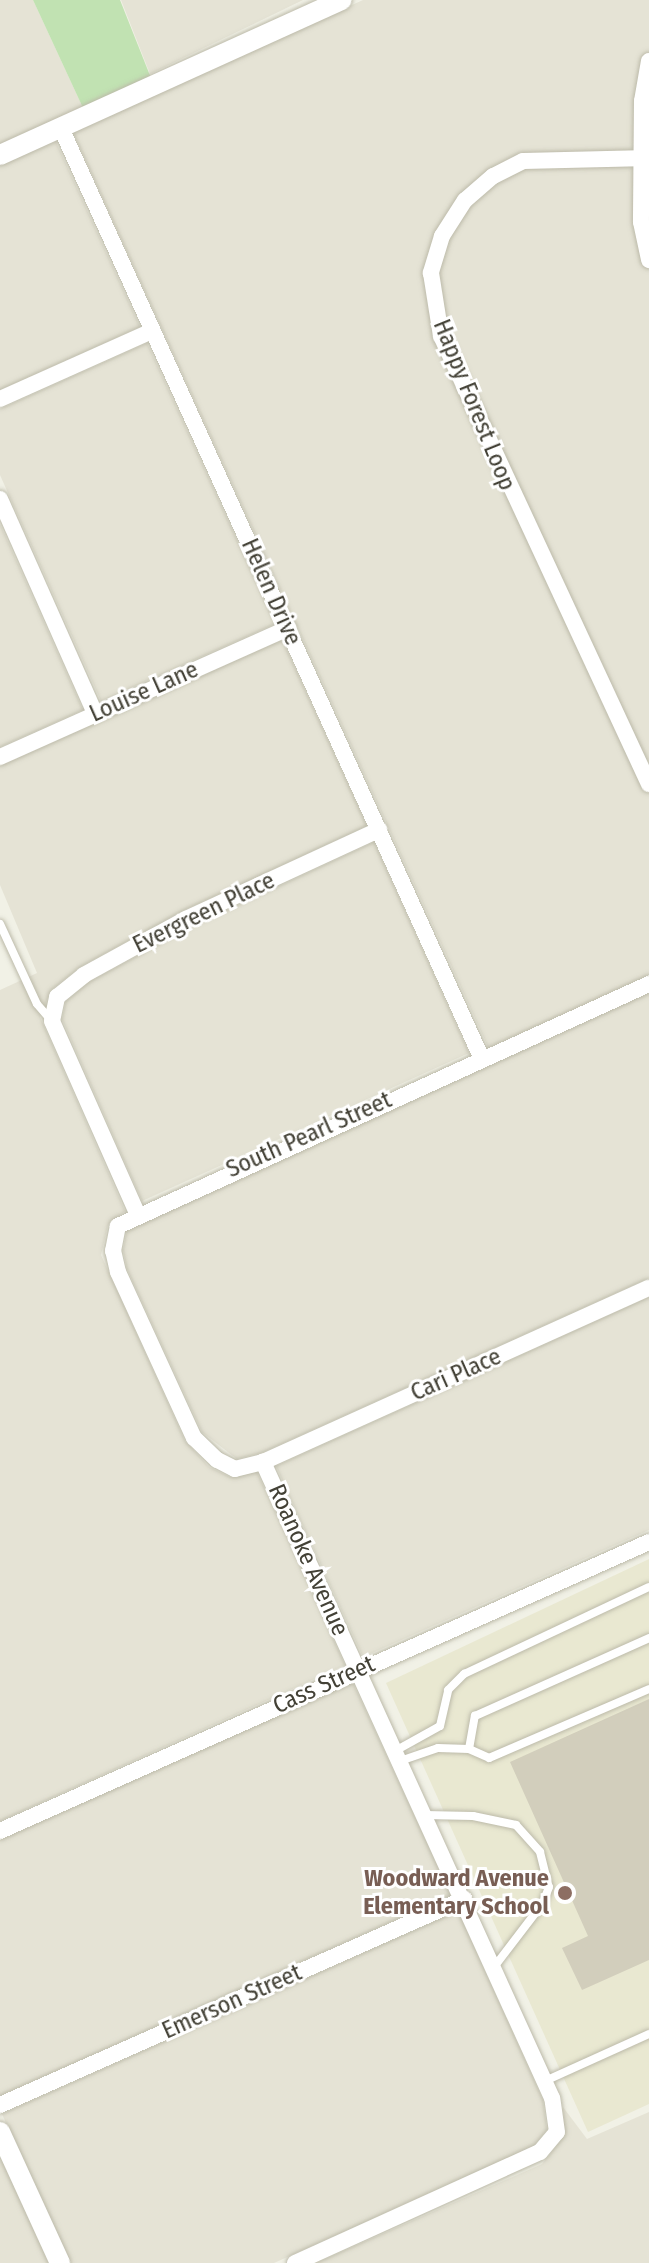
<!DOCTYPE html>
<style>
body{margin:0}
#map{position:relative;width:649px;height:2263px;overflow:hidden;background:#f1f1e6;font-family:"Fira Sans Condensed",sans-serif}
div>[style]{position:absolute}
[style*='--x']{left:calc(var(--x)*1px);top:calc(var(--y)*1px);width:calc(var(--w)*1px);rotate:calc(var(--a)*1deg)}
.residential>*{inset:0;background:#e5e3d5}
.education>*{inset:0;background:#e9e8d1}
.green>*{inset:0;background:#c1e2b2}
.building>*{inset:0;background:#d2cebc}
.roads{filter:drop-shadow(0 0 2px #bcbaa9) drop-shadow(0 0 2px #bcbaa9)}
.service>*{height:8px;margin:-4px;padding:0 4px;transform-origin:4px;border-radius:4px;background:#fff}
.minor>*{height:16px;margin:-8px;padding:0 8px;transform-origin:8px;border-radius:8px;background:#fff}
.tertiary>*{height:20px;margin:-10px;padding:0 10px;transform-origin:10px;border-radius:10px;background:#fff}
.dots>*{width:22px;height:22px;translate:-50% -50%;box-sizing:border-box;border:4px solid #fff;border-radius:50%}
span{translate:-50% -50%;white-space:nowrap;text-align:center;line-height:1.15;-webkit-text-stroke:6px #fff;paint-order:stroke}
.street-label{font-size:24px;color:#434136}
.education-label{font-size:24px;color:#785e54;font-weight:700}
.right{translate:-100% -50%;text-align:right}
</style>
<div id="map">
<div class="residential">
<i style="clip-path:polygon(0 0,33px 0,83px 108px,0 146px)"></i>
<i style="clip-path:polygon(121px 0,303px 0,150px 74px)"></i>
<i style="clip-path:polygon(363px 0,649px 0,649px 1278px,261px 1453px,237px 1459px,202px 1432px,127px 1269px,123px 1250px,127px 1230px,494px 1060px,73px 132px)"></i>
<i style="clip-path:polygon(55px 140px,140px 327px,0 390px,0 165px)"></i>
<i style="clip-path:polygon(147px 343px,275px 624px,101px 701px,0 475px,0 409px)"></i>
<i style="clip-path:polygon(0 524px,83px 710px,0 747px)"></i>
<i style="clip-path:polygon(282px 640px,367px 826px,182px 911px,80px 967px,51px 990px,40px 1017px,125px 1211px,108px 1225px,101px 1255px,185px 1441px,209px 1467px,230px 1477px,257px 1472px,345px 1665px,0 1821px,0 990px,37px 973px,0 885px,0 766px)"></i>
<i style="clip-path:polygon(374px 842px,469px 1053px,142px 1201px,62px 1019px,66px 1001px,89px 982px,191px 927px)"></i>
<i style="clip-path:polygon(649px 1297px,649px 1530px,363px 1657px,276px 1466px)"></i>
<i style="clip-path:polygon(352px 1681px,451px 1895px,0 2096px,0 1840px)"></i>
<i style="clip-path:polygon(458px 1911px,543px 2100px,547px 2130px,534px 2146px,274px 2263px,71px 2263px,2px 2114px)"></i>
<i style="clip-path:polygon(563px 2107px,587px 2139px,649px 2112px,649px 2263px,316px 2263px,542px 2164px,564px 2136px)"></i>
<i style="clip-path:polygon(0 2156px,49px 2263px,0 2263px)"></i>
</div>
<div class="education">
<i style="clip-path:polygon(649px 1559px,649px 2104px,588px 2132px,386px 1683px)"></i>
</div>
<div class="green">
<i style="clip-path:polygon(33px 0,120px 0,151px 78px,83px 108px)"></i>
</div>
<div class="building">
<i style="clip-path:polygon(649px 1699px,649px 1960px,582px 1990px,562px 1948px,588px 1936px,510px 1762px)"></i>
</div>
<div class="roads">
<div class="service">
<i style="--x:0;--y:924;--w:88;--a:65.2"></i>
<i style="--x:37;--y:1004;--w:21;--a:49"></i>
<i style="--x:469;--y:1749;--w:34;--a:-80"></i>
<i style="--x:475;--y:1716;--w:191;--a:-24.1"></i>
<i style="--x:395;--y:1751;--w:51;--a:-29.1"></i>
<i style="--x:440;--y:1726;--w:37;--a:-77"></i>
<i style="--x:448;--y:1690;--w:23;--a:-45"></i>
<i style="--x:464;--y:1674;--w:204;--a:-25.2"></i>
<i style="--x:400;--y:1761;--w:40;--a:-18.9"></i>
<i style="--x:438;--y:1748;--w:31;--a:2"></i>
<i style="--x:469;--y:1749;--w:22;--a:24"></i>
<i style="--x:489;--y:1758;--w:174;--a:-23.3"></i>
<i style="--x:425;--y:1815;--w:48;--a:1.2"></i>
<i style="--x:473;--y:1816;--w:44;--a:11.8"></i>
<i style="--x:516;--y:1825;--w:36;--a:48"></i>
<i style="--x:540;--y:1852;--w:36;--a:76"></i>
<i style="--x:549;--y:1887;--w:17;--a:111"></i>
<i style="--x:543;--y:1903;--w:81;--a:127.4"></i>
<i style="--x:545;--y:2081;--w:114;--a:-24.3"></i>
</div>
<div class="minor">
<i style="--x:649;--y:61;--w:41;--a:99.9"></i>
<i style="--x:642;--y:101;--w:121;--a:90.5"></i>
<i style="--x:641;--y:222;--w:39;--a:78"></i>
<i style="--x:61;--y:128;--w:1020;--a:65.67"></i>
<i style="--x:649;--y:158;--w:126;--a:178.6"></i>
<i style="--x:523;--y:161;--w:34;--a:153"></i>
<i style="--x:493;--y:176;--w:37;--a:139"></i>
<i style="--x:465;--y:200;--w:43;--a:122.6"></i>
<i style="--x:442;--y:236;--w:39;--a:107"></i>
<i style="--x:431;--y:273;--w:64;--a:81"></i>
<i style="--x:441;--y:336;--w:494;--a:65.1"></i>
<i style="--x:0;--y:399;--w:167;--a:-24.1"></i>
<i style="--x:0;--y:499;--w:234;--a:66.1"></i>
<i style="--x:0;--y:757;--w:316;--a:-24.1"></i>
<i style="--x:137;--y:1213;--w:210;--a:-113.9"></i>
<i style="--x:52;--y:1021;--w:25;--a:-78"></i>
<i style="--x:57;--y:997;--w:35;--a:-39"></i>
<i style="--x:84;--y:975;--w:116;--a:-28.8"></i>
<i style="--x:186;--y:919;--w:213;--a:-24.8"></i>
<i style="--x:263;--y:1462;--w:423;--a:-24.3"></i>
<i style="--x:0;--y:1831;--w:710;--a:-24"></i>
<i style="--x:0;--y:2105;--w:508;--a:-23.94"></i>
<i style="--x:295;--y:2263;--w:269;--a:-24.4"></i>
<i style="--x:540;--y:2152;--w:26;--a:-50"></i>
<i style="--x:557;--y:2132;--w:34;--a:-98"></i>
<i style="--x:552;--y:2098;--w:699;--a:-114.44"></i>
<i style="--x:263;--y:1462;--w:29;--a:166"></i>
<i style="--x:235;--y:1469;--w:20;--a:-153"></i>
<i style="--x:217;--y:1460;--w:32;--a:-136"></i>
<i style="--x:194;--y:1438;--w:183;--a:-114.6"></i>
<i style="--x:118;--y:1272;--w:22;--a:-103"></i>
<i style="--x:113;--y:1251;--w:25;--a:-79"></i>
<i style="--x:118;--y:1226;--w:584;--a:-24.5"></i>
</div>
<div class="tertiary">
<i style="--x:0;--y:155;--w:375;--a:-24.4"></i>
<i style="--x:0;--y:2132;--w:144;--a:65.4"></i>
</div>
</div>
<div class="dots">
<i style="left:565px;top:1893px;background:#8d6e63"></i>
</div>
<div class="street-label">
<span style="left:474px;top:405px;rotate:68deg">Happy Forest Loop</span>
<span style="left:271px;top:592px;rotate:66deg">Helen Drive</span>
<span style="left:144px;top:692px;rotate:-24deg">Louise Lane</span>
<span style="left:204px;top:913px;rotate:-26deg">Evergreen Place</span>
<span style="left:309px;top:1135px;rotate:-24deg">South Pearl Street</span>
<span style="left:456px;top:1375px;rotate:-24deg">Cari Place</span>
<span style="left:308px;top:1560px;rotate:66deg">Roanoke Avenue</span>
<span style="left:324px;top:1685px;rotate:-24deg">Cass Street</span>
<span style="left:232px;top:2002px;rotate:-24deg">Emerson Street</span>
</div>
<div class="education-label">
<span class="right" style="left:549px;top:1893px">Woodward Avenue<br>Elementary School</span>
</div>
</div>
